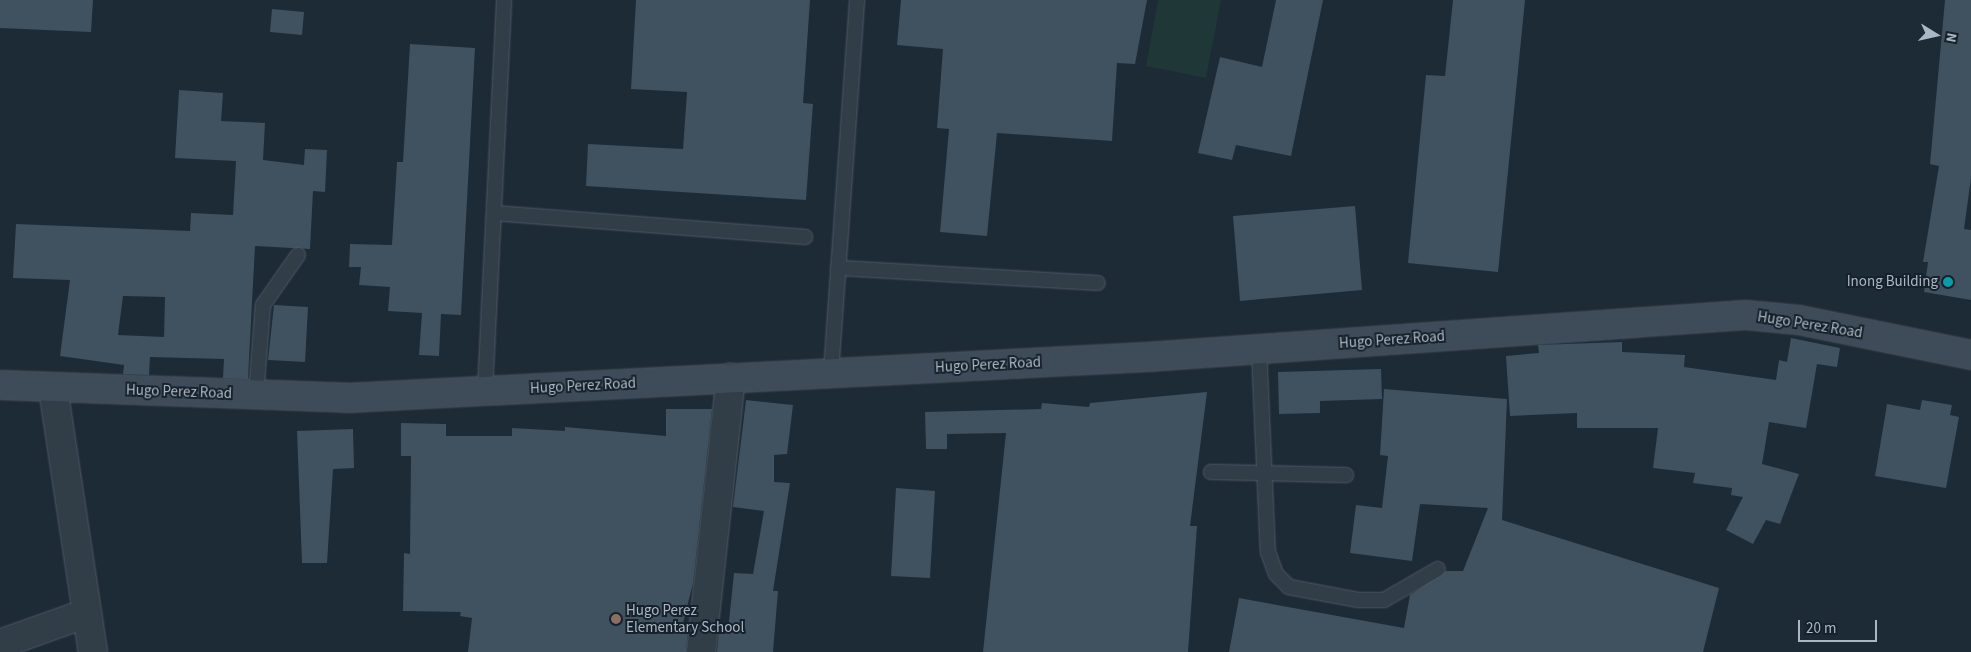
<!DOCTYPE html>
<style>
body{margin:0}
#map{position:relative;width:1971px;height:652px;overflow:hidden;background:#1d2b36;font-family:"Source Sans 3",sans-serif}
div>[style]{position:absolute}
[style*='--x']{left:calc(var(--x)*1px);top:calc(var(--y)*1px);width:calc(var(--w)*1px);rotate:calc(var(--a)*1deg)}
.green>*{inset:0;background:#1f3737}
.building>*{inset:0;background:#40515f}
.roads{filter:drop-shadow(0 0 1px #4e5a65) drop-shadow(0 0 1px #4e5a65)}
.lane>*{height:14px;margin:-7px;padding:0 7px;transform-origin:7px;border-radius:7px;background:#313d47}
.street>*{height:28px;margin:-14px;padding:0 14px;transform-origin:14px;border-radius:14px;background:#313d47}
.secondary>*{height:28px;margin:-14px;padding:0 14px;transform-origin:14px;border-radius:14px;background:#3e4c5a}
.dots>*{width:14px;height:14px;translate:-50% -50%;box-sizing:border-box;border:2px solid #17212b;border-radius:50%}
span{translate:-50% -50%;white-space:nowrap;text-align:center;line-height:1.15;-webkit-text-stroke:4px #17212b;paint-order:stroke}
.poi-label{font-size:15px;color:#aab7c5}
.right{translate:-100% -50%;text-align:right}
.left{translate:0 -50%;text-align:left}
.street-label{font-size:15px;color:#aab7c5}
.north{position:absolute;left:1911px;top:10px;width:50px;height:50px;-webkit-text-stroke:4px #17212b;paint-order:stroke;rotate:100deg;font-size:14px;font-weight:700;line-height:20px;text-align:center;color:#aab7c5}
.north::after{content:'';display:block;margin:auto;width:18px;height:22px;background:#aab7c5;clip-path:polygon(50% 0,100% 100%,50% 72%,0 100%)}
.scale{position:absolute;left:1798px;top:620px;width:79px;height:22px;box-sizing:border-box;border:2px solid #aab7c5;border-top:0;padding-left:6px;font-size:15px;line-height:18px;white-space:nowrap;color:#aab7c5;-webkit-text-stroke:4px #17212b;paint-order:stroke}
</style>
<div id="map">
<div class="green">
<i style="clip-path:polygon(1158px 0,1221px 0,1206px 78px,1146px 66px)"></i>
</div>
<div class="building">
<i style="clip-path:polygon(0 0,93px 0,91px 32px,0 28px)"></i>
<i style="clip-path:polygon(636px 0,810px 0,803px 103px,813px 104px,806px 200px,586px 186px,588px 144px,683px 149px,687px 92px,631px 89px)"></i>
<i style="clip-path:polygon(901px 0,1147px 0,1135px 64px,1117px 63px,1112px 141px,997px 133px,987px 236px,940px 232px,949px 129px,937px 128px,943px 49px,897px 45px)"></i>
<i style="clip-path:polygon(1276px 0,1323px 0,1291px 156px,1236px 145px,1232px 160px,1198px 153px,1220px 57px,1262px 67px)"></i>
<i style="clip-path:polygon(1453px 0,1525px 0,1498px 272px,1408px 263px,1426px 75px,1445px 76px)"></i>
<i style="clip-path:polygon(1945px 0,1971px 0,1971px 178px,1964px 229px,1971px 230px,1971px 300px,1924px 292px,1928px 262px,1923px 262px,1939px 166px,1930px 164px)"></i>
<i style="clip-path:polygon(272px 9px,304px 12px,302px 35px,270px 32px)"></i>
<i style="clip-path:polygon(410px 44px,475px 48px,461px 315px,441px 314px,439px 356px,419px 355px,422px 313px,388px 311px,390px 287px,359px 285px,361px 267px,349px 267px,350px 244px,392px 245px,397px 162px,403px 162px)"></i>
<i style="clip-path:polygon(evenodd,179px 90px,223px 93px,221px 121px,265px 123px,263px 160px,304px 165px,305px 149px,327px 150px,325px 192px,313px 191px,310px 249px,255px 246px,248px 379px,223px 378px,224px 359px,150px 357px,149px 375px,123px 374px,124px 365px,60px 356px,70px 280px,13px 278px,16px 224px,190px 231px,191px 213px,233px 215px,236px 161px,175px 158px,179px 90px,123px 296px,165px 297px,164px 337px,118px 335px,123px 296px)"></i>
<i style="clip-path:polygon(1355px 206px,1362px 290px,1240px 301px,1233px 216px)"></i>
<i style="clip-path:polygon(274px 305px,308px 307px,305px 362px,268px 360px)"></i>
<i style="clip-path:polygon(1791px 338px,1840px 348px,1837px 367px,1817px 364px,1806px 428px,1769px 422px,1762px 464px,1799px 474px,1780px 524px,1766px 520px,1753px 544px,1726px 530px,1743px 497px,1731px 495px,1732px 488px,1693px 483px,1695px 473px,1653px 468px,1658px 428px,1577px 428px,1577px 413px,1510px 416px,1506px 356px,1539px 353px,1538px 345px,1622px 342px,1622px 352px,1685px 355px,1684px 367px,1776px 380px,1779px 360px,1787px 362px)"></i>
<i style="clip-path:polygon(1381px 369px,1382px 399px,1320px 401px,1320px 413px,1279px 414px,1278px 372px)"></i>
<i style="clip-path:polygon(1384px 389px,1507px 399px,1502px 520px,1719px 588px,1703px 652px,1229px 652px,1239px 598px,1404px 628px,1410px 595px,1446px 571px,1463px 571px,1488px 508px,1420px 504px,1412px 561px,1350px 553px,1356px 505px,1382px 508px,1388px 456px,1380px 455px)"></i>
<i style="clip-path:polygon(1207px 392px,1190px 526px,1197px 526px,1188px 652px,983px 652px,1006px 433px,947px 434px,947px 449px,926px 449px,925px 412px,1041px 409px,1042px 403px,1089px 407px,1090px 403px)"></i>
<i style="clip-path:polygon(746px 400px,793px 405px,787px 454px,774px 455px,774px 482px,790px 483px,773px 591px,778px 591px,773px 652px,717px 652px,719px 630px,728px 631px,734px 573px,753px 574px,764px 511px,733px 507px)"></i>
<i style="clip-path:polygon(1922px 400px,1952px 405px,1950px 415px,1959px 417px,1946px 488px,1875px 476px,1887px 404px,1920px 410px)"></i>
<i style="clip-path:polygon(666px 409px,712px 409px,693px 583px,682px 627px,688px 627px,686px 652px,468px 652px,472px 618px,460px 616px,461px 612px,403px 611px,404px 553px,410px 554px,411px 456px,401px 456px,401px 423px,446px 424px,446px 436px,512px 436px,512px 428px,565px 431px,565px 427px,666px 436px)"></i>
<i style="clip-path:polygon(353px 429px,354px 468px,333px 469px,327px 563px,302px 563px,297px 431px)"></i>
<i style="clip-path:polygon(896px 488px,935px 491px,930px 578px,891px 576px)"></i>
</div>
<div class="roads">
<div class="lane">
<i style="--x:494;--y:213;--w:312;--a:4.4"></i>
<i style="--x:838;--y:268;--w:260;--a:3.3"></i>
<i style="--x:1259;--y:349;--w:203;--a:87.5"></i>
<i style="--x:1268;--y:552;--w:23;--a:70"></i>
<i style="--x:1276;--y:574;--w:18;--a:45"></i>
<i style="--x:1289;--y:587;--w:70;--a:10.7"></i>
<i style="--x:1358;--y:600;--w:26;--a:0"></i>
<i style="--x:1384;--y:600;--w:62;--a:-29.9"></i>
<i style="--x:831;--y:373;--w:374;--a:-86"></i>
<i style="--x:485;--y:391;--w:391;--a:-87.2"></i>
<i style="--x:256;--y:395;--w:90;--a:-85.6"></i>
<i style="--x:263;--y:305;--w:61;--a:-55"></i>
<i style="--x:1211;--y:472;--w:135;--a:1.3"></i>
</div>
<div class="street">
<i style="--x:53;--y:388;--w:267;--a:81.4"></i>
<i style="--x:0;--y:644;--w:92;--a:-19.6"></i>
<i style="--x:701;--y:652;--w:276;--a:-83.8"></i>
</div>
<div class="secondary">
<i style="--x:0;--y:385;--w:348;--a:2.1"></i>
<i style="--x:348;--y:398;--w:800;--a:-2.94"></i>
<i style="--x:1147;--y:357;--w:600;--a:-4.01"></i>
<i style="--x:1746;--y:315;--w:53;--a:5.4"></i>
<i style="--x:1799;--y:320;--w:176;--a:11.5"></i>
</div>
</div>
<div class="dots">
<i style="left:1948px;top:282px;background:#0f9aa8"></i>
<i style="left:616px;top:619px;background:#8d6e63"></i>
</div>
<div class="poi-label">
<span class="right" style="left:1938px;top:282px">Inong Building</span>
<span class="left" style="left:626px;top:619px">Hugo Perez<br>Elementary School</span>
</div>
<div class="street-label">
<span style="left:1810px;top:325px;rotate:9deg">Hugo Perez Road</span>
<span style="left:1392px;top:340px;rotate:-4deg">Hugo Perez Road</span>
<span style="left:988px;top:365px;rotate:-3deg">Hugo Perez Road</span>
<span style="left:583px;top:386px;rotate:-3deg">Hugo Perez Road</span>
<span style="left:179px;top:392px;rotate:2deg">Hugo Perez Road</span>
</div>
<div class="north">N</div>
<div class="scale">20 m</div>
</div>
